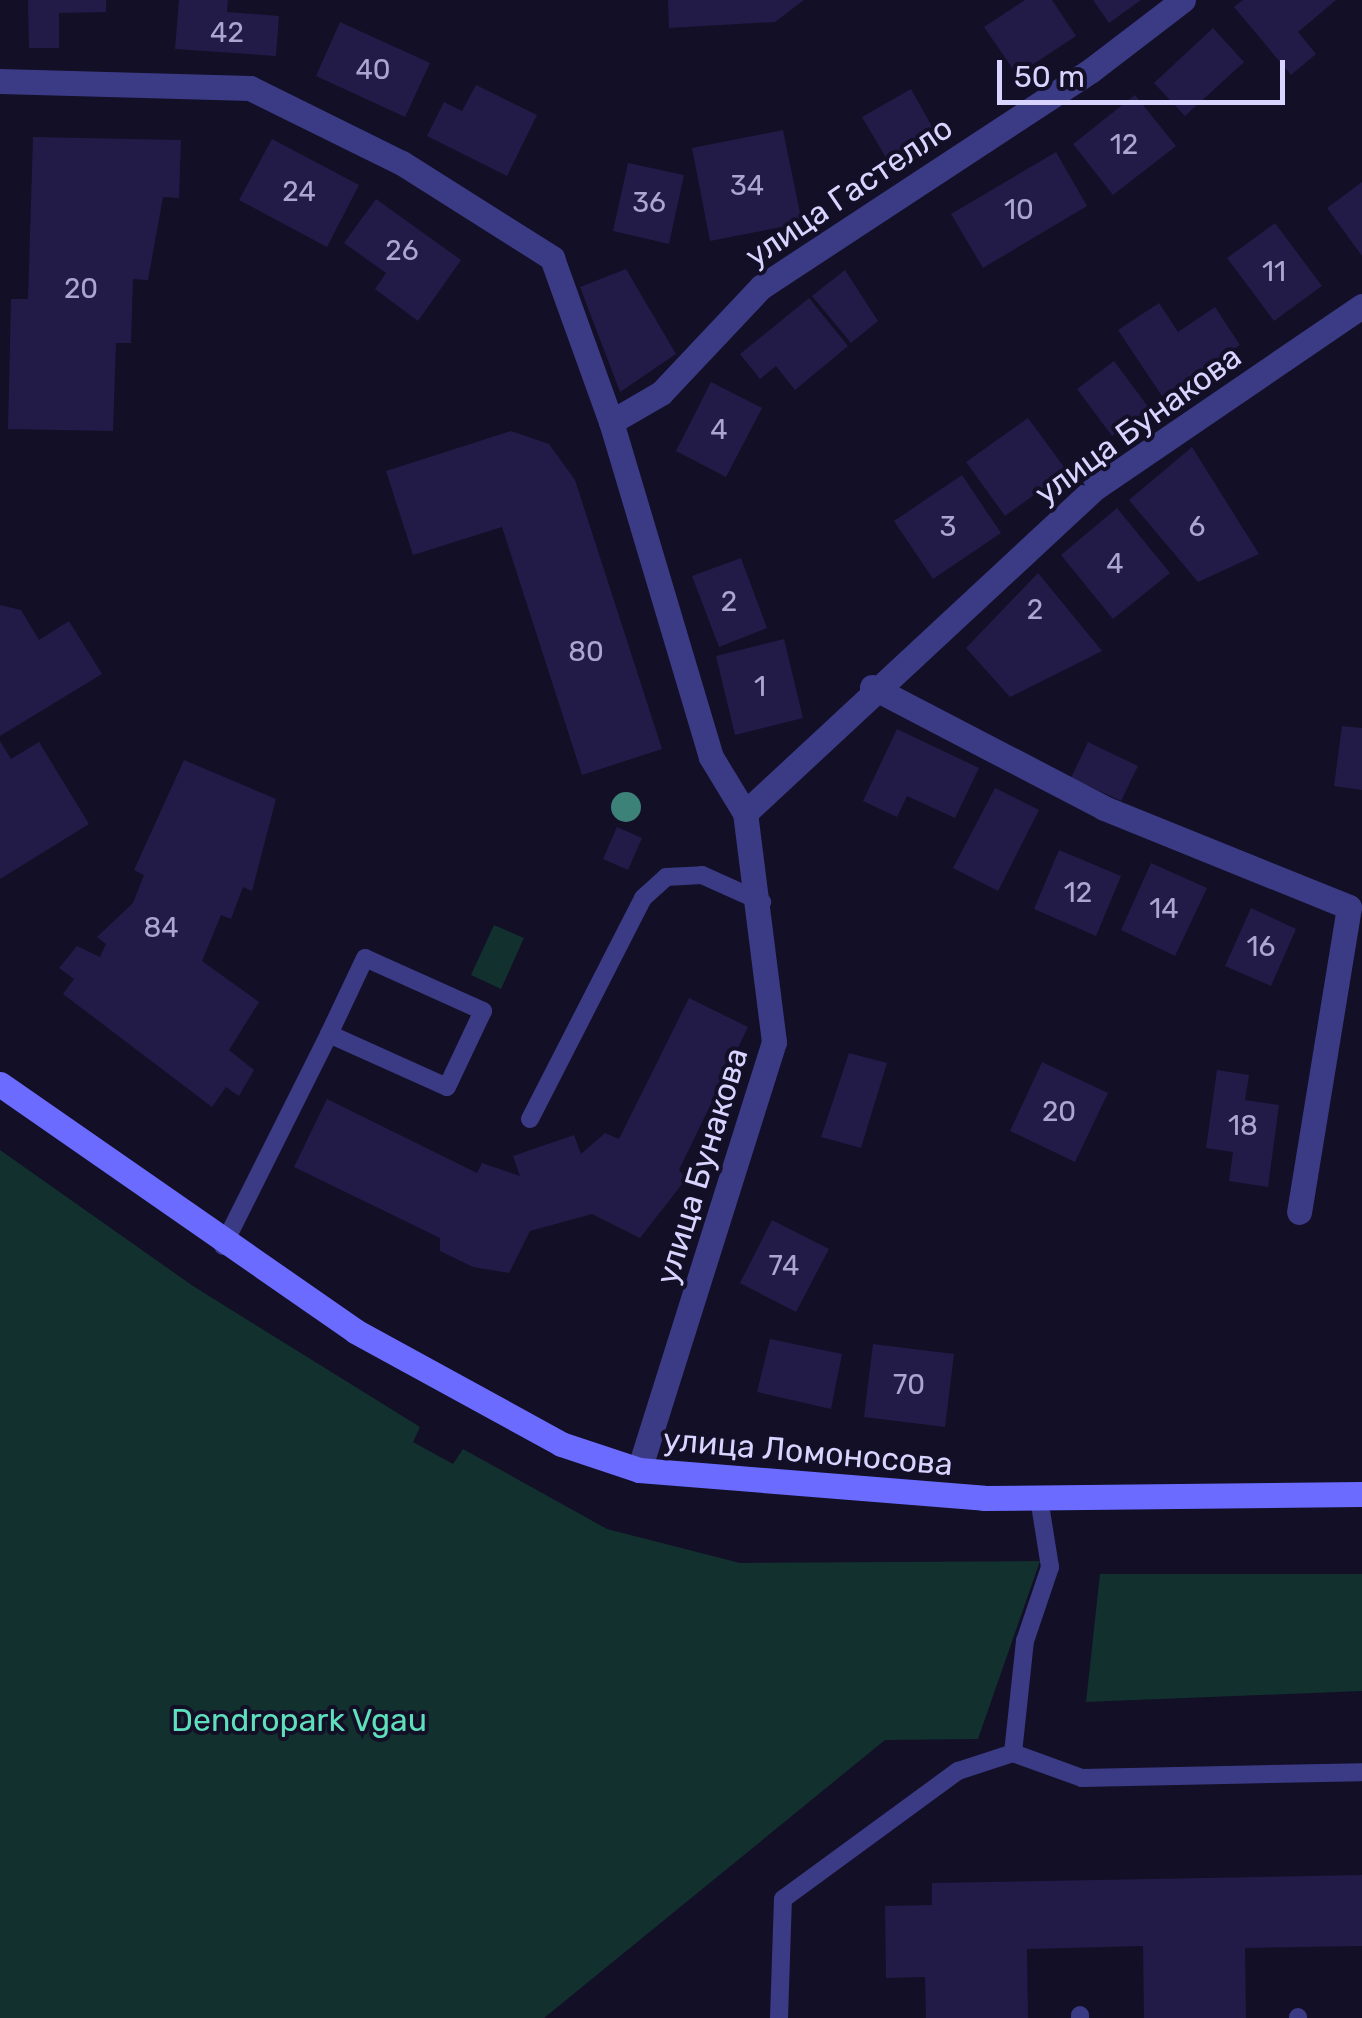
<!DOCTYPE html>
<meta charset="utf-8">
<style>
body{margin:0}
#map{position:relative;width:1362px;height:2018px;overflow:hidden;background:#120f26;font-family:Rubik,sans-serif}
div>[style]{position:absolute}
[style*='--x']{left:calc(var(--x)*1px);top:calc(var(--y)*1px);width:calc(var(--w)*1px);rotate:calc(var(--a)*1deg)}
.green>*{inset:0;background:#12302e}
.building>*{inset:0;background:#231b47}
.service>*{height:18px;margin:-9px;padding:0 9px;transform-origin:9px;border-radius:9px;background:#3b3a85}
.minor>*{height:25px;margin:-12.5px;padding:0 12.5px;transform-origin:12.5px;border-radius:12.5px;background:#3b3a85}
.secondary>*{height:25px;margin:-12.5px;padding:0 12.5px;transform-origin:12.5px;border-radius:12.5px;background:#6b6cff}
.trees>*{width:30px;height:30px;margin:-15px;border-radius:50%;background:#3c8278}
span{translate:-50% -50%;white-space:nowrap;text-align:center;line-height:1.15;-webkit-text-stroke:8px #120f26;paint-order:stroke}
.number-label{font-size:28px;color:#aba6d1}
.number-label span{-webkit-text-stroke-width:0}
.street-label{font-size:32px;color:#d8d4ff}
.park-label{font-size:32px;color:#5fe0bc}
.scale{position:absolute;left:997px;top:60px;width:288px;height:45px;box-sizing:border-box;border:5px solid #d8d4ff;border-top:0;padding-left:12px;font-size:30px;line-height:35px;white-space:nowrap;color:#d8d4ff;-webkit-text-stroke:8px #120f26;paint-order:stroke}
</style>
<div id="map">
<div class="green">
<i style="clip-path:polygon(494px 925px,524px 938px,501px 989px,471px 975px)"></i>
<i style="clip-path:polygon(0 1150px,193px 1286px,420px 1427px,413px 1442px,453px 1464px,463px 1449px,607px 1529px,740px 1563px,1040px 1561px,978px 1739px,885px 1740px,544px 2018px,0 2018px)"></i>
<i style="clip-path:polygon(1100px 1574px,1362px 1574px,1362px 1691px,1086px 1702px)"></i>
</div>
<div class="building">
<i style="clip-path:polygon(28px 0,106px 0,106px 12px,59px 13px,59px 48px,29px 48px)"></i>
<i style="clip-path:polygon(179px 0,228px 0,227px 12px,279px 16px,276px 56px,175px 49px)"></i>
<i style="clip-path:polygon(668px 0,804px 0,775px 22px,669px 28px)"></i>
<i style="clip-path:polygon(1025px 0,1052px 0,1076px 36px,1017px 75px,984px 27px)"></i>
<i style="clip-path:polygon(1093px 0,1141px 0,1109px 23px)"></i>
<i style="clip-path:polygon(1243px 0,1336px 0,1298px 32px,1316px 54px,1291px 75px,1234px 7px)"></i>
<i style="clip-path:polygon(340px 22px,430px 63px,405px 117px,316px 76px)"></i>
<i style="clip-path:polygon(1213px 28px,1244px 62px,1185px 116px,1154px 83px)"></i>
<i style="clip-path:polygon(476px 85px,537px 115px,507px 176px,427px 136px,444px 102px,462px 111px)"></i>
<i style="clip-path:polygon(911px 89px,935px 132px,888px 161px,862px 117px)"></i>
<i style="clip-path:polygon(1135px 95px,1176px 146px,1113px 195px,1073px 144px)"></i>
<i style="clip-path:polygon(783px 130px,802px 223px,710px 241px,692px 148px)"></i>
<i style="clip-path:polygon(33px 137px,181px 140px,179px 198px,163px 197px,148px 280px,133px 279px,131px 343px,116px 343px,113px 431px,8px 429px,11px 299px,28px 299px)"></i>
<i style="clip-path:polygon(272px 139px,359px 185px,327px 247px,239px 200px)"></i>
<i style="clip-path:polygon(1056px 152px,1087px 206px,983px 268px,951px 214px)"></i>
<i style="clip-path:polygon(628px 163px,684px 175px,669px 244px,613px 231px)"></i>
<i style="clip-path:polygon(1362px 182px,1362px 256px,1327px 208px)"></i>
<i style="clip-path:polygon(376px 199px,461px 260px,418px 321px,375px 289px,386px 273px,344px 243px)"></i>
<i style="clip-path:polygon(1275px 223px,1322px 286px,1274px 321px,1227px 258px)"></i>
<i style="clip-path:polygon(626px 269px,676px 354px,620px 392px,580px 287px)"></i>
<i style="clip-path:polygon(845px 270px,878px 321px,851px 343px,812px 296px)"></i>
<i style="clip-path:polygon(809px 298px,848px 346px,795px 390px,776px 366px,760px 379px,740px 354px)"></i>
<i style="clip-path:polygon(1159px 303px,1178px 332px,1215px 307px,1240px 345px,1162px 396px,1118px 330px)"></i>
<i style="clip-path:polygon(1114px 361px,1149px 408px,1112px 436px,1077px 389px)"></i>
<i style="clip-path:polygon(711px 382px,762px 408px,726px 477px,676px 451px)"></i>
<i style="clip-path:polygon(1028px 418px,1067px 471px,1005px 516px,966px 462px)"></i>
<i style="clip-path:polygon(511px 431px,549px 444px,575px 480px,662px 749px,582px 775px,502px 527px,413px 555px,386px 471px)"></i>
<i style="clip-path:polygon(1192px 447px,1259px 554px,1198px 582px,1129px 500px)"></i>
<i style="clip-path:polygon(962px 475px,1001px 533px,933px 579px,894px 521px)"></i>
<i style="clip-path:polygon(1117px 508px,1170px 573px,1113px 619px,1061px 555px)"></i>
<i style="clip-path:polygon(741px 558px,767px 628px,719px 647px,692px 576px)"></i>
<i style="clip-path:polygon(1038px 573px,1102px 651px,1010px 697px,966px 648px)"></i>
<i style="clip-path:polygon(0 605px,21px 610px,39px 640px,69px 621px,102px 674px,0 736px)"></i>
<i style="clip-path:polygon(784px 639px,803px 718px,735px 735px,716px 656px)"></i>
<i style="clip-path:polygon(1342px 726px,1362px 728px,1362px 790px,1334px 786px)"></i>
<i style="clip-path:polygon(897px 729px,979px 768px,955px 818px,907px 796px,897px 817px,863px 801px)"></i>
<i style="clip-path:polygon(0 741px,11px 759px,39px 742px,89px 824px,0 879px)"></i>
<i style="clip-path:polygon(1088px 742px,1138px 766px,1121px 801px,1071px 778px)"></i>
<i style="clip-path:polygon(184px 760px,276px 799px,252px 891px,243px 887px,231px 919px,221px 915px,202px 961px,259px 1002px,229px 1050px,254px 1070px,239px 1096px,226px 1087px,212px 1107px,63px 994px,74px 979px,59px 968px,77px 946px,100px 957px,106px 944px,97px 937px,133px 903px,144px 875px,134px 870px)"></i>
<i style="clip-path:polygon(995px 788px,1039px 810px,998px 891px,953px 868px)"></i>
<i style="clip-path:polygon(617px 827px,642px 838px,628px 870px,603px 859px)"></i>
<i style="clip-path:polygon(1059px 850px,1121px 876px,1096px 936px,1034px 909px)"></i>
<i style="clip-path:polygon(1151px 863px,1207px 888px,1175px 956px,1121px 930px)"></i>
<i style="clip-path:polygon(1251px 908px,1296px 929px,1271px 986px,1225px 966px)"></i>
<i style="clip-path:polygon(689px 998px,748px 1027px,679px 1170px,686px 1179px,640px 1238px,592px 1214px,530px 1231px,509px 1273px,473px 1267px,440px 1251px,440px 1238px,294px 1167px,327px 1099px,477px 1173px,482px 1163px,520px 1176px,513px 1156px,574px 1135px,581px 1154px,605px 1133px,619px 1139px)"></i>
<i style="clip-path:polygon(849px 1053px,887px 1063px,861px 1148px,821px 1137px)"></i>
<i style="clip-path:polygon(1042px 1062px,1108px 1093px,1075px 1162px,1010px 1131px)"></i>
<i style="clip-path:polygon(1217px 1070px,1249px 1075px,1245px 1100px,1279px 1105px,1268px 1187px,1229px 1181px,1233px 1152px,1206px 1148px)"></i>
<i style="clip-path:polygon(772px 1220px,829px 1249px,796px 1312px,740px 1283px)"></i>
<i style="clip-path:polygon(770px 1339px,842px 1354px,831px 1409px,757px 1392px)"></i>
<i style="clip-path:polygon(873px 1344px,954px 1354px,945px 1427px,864px 1417px)"></i>
<i style="clip-path:polygon(1362px 1875px,1362px 1946px,1245px 1948px,1246px 2018px,1144px 2018px,1143px 1946px,1027px 1949px,1028px 2018px,926px 2018px,925px 1977px,886px 1978px,885px 1906px,932px 1905px,932px 1883px)"></i>
</div>
<div class="service">
<i style="--x:530;--y:1119;--w:248;--a:-62.9"></i>
<i style="--x:643;--y:898;--w:31;--a:-42"></i>
<i style="--x:666;--y:877;--w:36;--a:-3"></i>
<i style="--x:702;--y:875;--w:66;--a:24.2"></i>
<i style="--x:223;--y:1246;--w:237;--a:-63.4"></i>
<i style="--x:329;--y:1034;--w:129;--a:24.2"></i>
<i style="--x:447;--y:1087;--w:84;--a:-64.7"></i>
<i style="--x:483;--y:1011;--w:129;--a:-155.8"></i>
<i style="--x:365;--y:958;--w:84;--a:115.3"></i>
<i style="--x:1013;--y:1753;--w:73;--a:19.9"></i>
<i style="--x:1082;--y:1778;--w:280;--a:-1.2"></i>
<i style="--x:1080;--y:2015;--w:3;--a:90"></i>
<i style="--x:1298;--y:2017;--w:1;--a:90"></i>
<i style="--x:779;--y:2018;--w:119;--a:-88.1"></i>
<i style="--x:783;--y:1899;--w:217;--a:-36.2"></i>
<i style="--x:958;--y:1771;--w:58;--a:-18.1"></i>
<i style="--x:1013;--y:1753;--w:113;--a:-83.9"></i>
<i style="--x:1025;--y:1641;--w:78;--a:-71.3"></i>
<i style="--x:1050;--y:1567;--w:70;--a:-99.1"></i>
</div>
<div class="minor">
<i style="--x:0;--y:81;--w:250;--a:1.6"></i>
<i style="--x:250;--y:88;--w:169;--a:26.3"></i>
<i style="--x:402;--y:163;--w:178;--a:32.3"></i>
<i style="--x:552;--y:258;--w:174;--a:70.2"></i>
<i style="--x:872;--y:687;--w:262;--a:27.5"></i>
<i style="--x:1104;--y:808;--w:264;--a:22"></i>
<i style="--x:1349;--y:907;--w:309;--a:99.3"></i>
<i style="--x:745;--y:813;--w:66;--a:-121.3"></i>
<i style="--x:711;--y:757;--w:350;--a:-106.6"></i>
<i style="--x:611;--y:422;--w:58;--a:-30.1"></i>
<i style="--x:661;--y:393;--w:146;--a:-46.7"></i>
<i style="--x:761;--y:287;--w:394;--a:-33.3"></i>
<i style="--x:1090;--y:71;--w:117;--a:-37.4"></i>
<i style="--x:639;--y:1470;--w:449;--a:-72.5"></i>
<i style="--x:774;--y:1042;--w:231;--a:-97.2"></i>
<i style="--x:745;--y:813;--w:478;--a:-42.9"></i>
<i style="--x:1095;--y:488;--w:323;--a:-34.3"></i>
</div>
<div class="secondary">
<i style="--x:0;--y:1084;--w:432;--a:34.8"></i>
<i style="--x:355;--y:1331;--w:235;--a:28.7"></i>
<i style="--x:561;--y:1444;--w:82;--a:18.4"></i>
<i style="--x:639;--y:1470;--w:346;--a:4.6"></i>
<i style="--x:984;--y:1498;--w:378;--a:-0.6"></i>
</div>
<div class="trees">
<i style="left:626px;top:807px"></i>
</div>
<div class="number-label">
<span style="left:227px;top:33px">42</span>
<span style="left:373px;top:70px">40</span>
<span style="left:1124px;top:145px">12</span>
<span style="left:747px;top:186px">34</span>
<span style="left:299px;top:192px">24</span>
<span style="left:649px;top:203px">36</span>
<span style="left:1019px;top:210px">10</span>
<span style="left:402px;top:251px">26</span>
<span style="left:1274px;top:272px">11</span>
<span style="left:81px;top:289px">20</span>
<span style="left:719px;top:430px">4</span>
<span style="left:948px;top:527px">3</span>
<span style="left:1197px;top:527px">6</span>
<span style="left:1115px;top:564px">4</span>
<span style="left:729px;top:602px">2</span>
<span style="left:1035px;top:610px">2</span>
<span style="left:586px;top:652px">80</span>
<span style="left:760px;top:687px">1</span>
<span style="left:1078px;top:893px">12</span>
<span style="left:1164px;top:909px">14</span>
<span style="left:161px;top:928px">84</span>
<span style="left:1261px;top:947px">16</span>
<span style="left:1059px;top:1112px">20</span>
<span style="left:1243px;top:1126px">18</span>
<span style="left:784px;top:1266px">74</span>
<span style="left:909px;top:1385px">70</span>
</div>
<div class="street-label">
<span style="left:849px;top:192px;rotate:-34deg">улица Гастелло</span>
<span style="left:1138px;top:425px;rotate:-36deg">улица Бунакова</span>
<span style="left:702px;top:1166px;rotate:-73deg">улица Бунакова</span>
<span style="left:808px;top:1452px;rotate:5deg">улица Ломоносова</span>
</div>
<div class="park-label">
<span style="left:299px;top:1720px">Dendropark Vgau</span>
</div>
<div class="scale">50 m</div>
</div>
